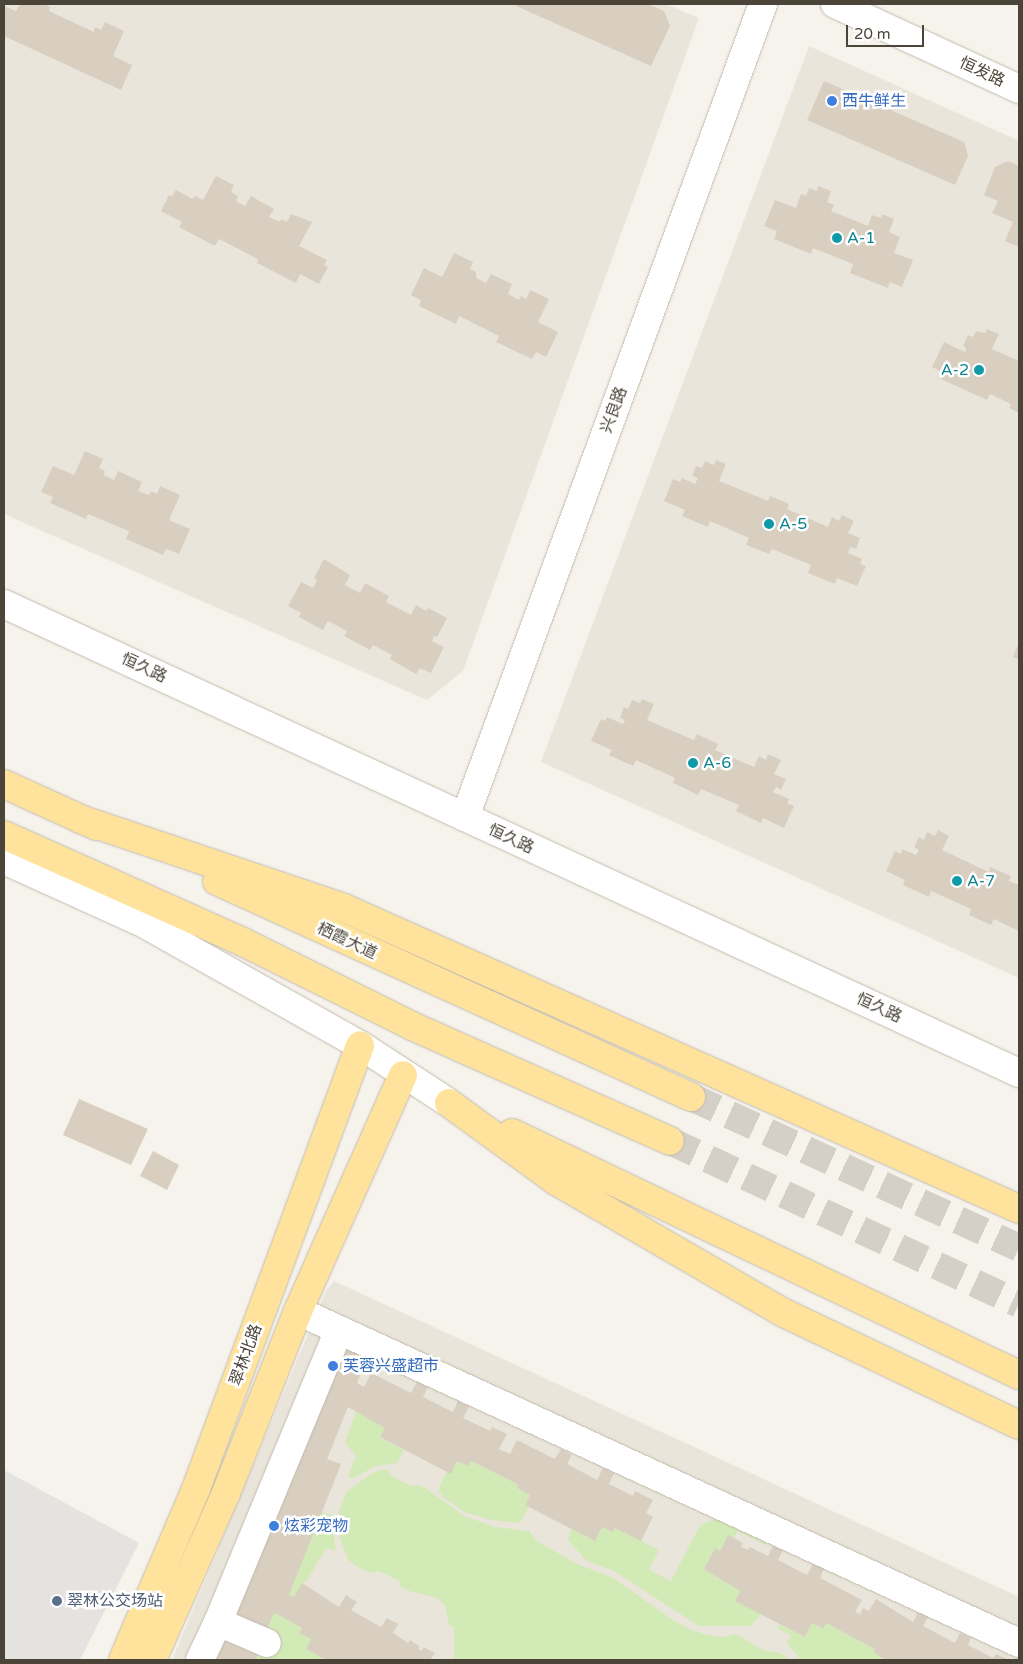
<!DOCTYPE html>
<meta charset="utf-8">
<style>
body{margin:0}
#map{position:relative;width:1023px;height:1664px;overflow:hidden;background:#f6f3ec;font-family:"Varela Round","Noto Sans SC",sans-serif}
div>[style]{position:absolute}
[style*='--x']{left:calc(var(--x)*1px);top:calc(var(--y)*1px);width:calc(var(--w)*1px);rotate:calc(var(--a)*1deg)}
.residential>*{inset:0;background:#eae5da}
.green>*{inset:0;background:#d2eab5}
.parking>*{inset:0;background:#e5e3e0}
.building>*{inset:0;background:#d8cfc1}
.major-tunnel>*{height:28px;margin-top:-14px;transform-origin:0;background:repeating-linear-gradient(90deg,#d4d0c8 0 28px,transparent 0 42px)}
.roads{filter:drop-shadow(0 0 1px #c2bbae) drop-shadow(0 0 1px #c2bbae)}
.minor>*{height:28px;margin:-14px;padding:0 14px;transform-origin:14px;border-radius:14px;background:#fff}
.major>*{height:28px;margin:-14px;padding:0 14px;transform-origin:14px;border-radius:14px;background:#ffe39c}
.dots>*{width:14px;height:14px;translate:-50% -50%;box-sizing:border-box;border:2px solid #fff;border-radius:50%}
span{translate:-50% -50%;white-space:nowrap;text-align:center;line-height:1.15;-webkit-text-stroke:5px #fff;paint-order:stroke}
.street-label{font-size:16px;color:#4b4439}
.shop-label{font-size:16px;color:#366cbe}
.left{translate:0 -50%;text-align:left}
.culture-label{font-size:16px;color:#0d838f}
.right{translate:-100% -50%;text-align:right}
.service-label{font-size:16px;color:#4e5e75}
.frame{position:absolute;inset:0;border:5px solid #4b4439;pointer-events:none}
.scale{position:absolute;left:846px;top:25px;width:78px;height:22px;box-sizing:border-box;border:2px solid #4b4439;border-top:0;padding-left:6px;font-size:15px;line-height:18px;white-space:nowrap;color:#4b4439;-webkit-text-stroke:4px #fff;paint-order:stroke}
</style>
<div id="map">
<div class="residential">
<i style="clip-path:polygon(4px 4px,666px 4px,699px 18px,463px 671px,427px 700px,4px 514px)"></i>
<i style="clip-path:polygon(809px 46px,1019px 141px,1019px 978px,541px 762px)"></i>
<i style="clip-path:polygon(334px 1281px,1019px 1597px,1019px 1660px,172px 1660px,326px 1291px)"></i>
</div>
<div class="green">
<i style="clip-path:polygon(356px 1411px,385px 1428px,380px 1438px,404px 1450px,397px 1463px,376px 1466px,351px 1479px,348px 1476px,356px 1456px,345px 1443px)"></i>
<i style="clip-path:polygon(457px 1461px,468px 1466px,471px 1461px,519px 1485px,518px 1489px,530px 1495px,525px 1505px,529px 1507px,520px 1523px,491px 1520px,464px 1512px,443px 1497px,439px 1491px,440px 1485px,447px 1472px,451px 1473px)"></i>
<i style="clip-path:polygon(386px 1469px,393px 1477px,411px 1486px,419px 1485px,425px 1488px,464px 1516px,495px 1527px,529px 1531px,537px 1541px,577px 1564px,613px 1578px,673px 1620px,691px 1630px,708px 1635px,724px 1637px,736px 1634px,765px 1651px,778px 1652px,791px 1660px,452px 1660px,454px 1657px,454px 1628px,449px 1624px,445px 1606px,438px 1598px,405px 1590px,400px 1586px,400px 1581px,379px 1571px,371px 1573px,358px 1567px,348px 1560px,340px 1538px,339px 1510px,346px 1492px,371px 1474px,379px 1470px)"></i>
<i style="clip-path:polygon(322px 1512px,333px 1516px,332px 1528px,336px 1548px,334px 1551px,326px 1548px,306px 1582px,302px 1583px,294px 1597px,289px 1595px)"></i>
<i style="clip-path:polygon(723px 1517px,770px 1539px,766px 1545px,738px 1531px,734px 1538px,728px 1535px,720px 1551px,715px 1548px,704px 1569px,740px 1591px,735px 1601px,761px 1614px,751px 1626px,699px 1626px,614px 1571px,587px 1561px,568px 1540px,571px 1529px,595px 1541px,602px 1527px,613px 1532px,615px 1528px,659px 1550px,649px 1570px,671px 1581px,698px 1529px,704px 1523px)"></i>
<i style="clip-path:polygon(274px 1613px,302px 1628px,300px 1633px,311px 1639px,306px 1649px,326px 1660px,255px 1660px)"></i>
<i style="clip-path:polygon(812px 1623px,822px 1629px,826px 1623px,875px 1649px,887px 1659px,801px 1660px,787px 1643px,791px 1635px,777px 1628px,779px 1624px,805px 1637px)"></i>
</div>
<div class="parking">
<i style="clip-path:polygon(4px 1470px,139px 1543px,80px 1660px,4px 1660px)"></i>
</div>
<div class="building">
<i style="clip-path:polygon(20px 4px,45px 4px,50px 7px,49px 11px,94px 32px,95px 27px,101px 30px,105px 22px,124px 31px,113px 56px,132px 65px,121px 90px,4px 36px,4px 6px,16px 11px)"></i>
<i style="clip-path:polygon(517px 4px,648px 4px,664px 11px,670px 26px,651px 66px,516px 6px)"></i>
<i style="clip-path:polygon(824px 81px,964px 142px,968px 156px,955px 185px,807px 120px)"></i>
<i style="clip-path:polygon(1008px 161px,1019px 166px,1019px 247px,1005px 241px,1013px 222px,992px 213px,998px 201px,984px 195px,995px 167px)"></i>
<i style="clip-path:polygon(216px 176px,234px 185px,231px 192px,238px 196px,236px 201px,245px 206px,251px 196px,274px 209px,269px 217px,280px 222px,281px 219px,287px 222px,291px 214px,312px 222px,299px 246px,327px 260px,324px 265px,328px 267px,319px 284px,300px 274px,296px 283px,257px 263px,258px 259px,219px 239px,215px 246px,179px 227px,182px 222px,161px 211px,169px 195px,172px 196px,176px 190px,193px 199px,195px 196px,203px 200px)"></i>
<i style="clip-path:polygon(818px 186px,831px 191px,827px 202px,834px 205px,831px 211px,868px 226px,872px 215px,881px 218px,882px 214px,894px 219px,889px 232px,900px 237px,894px 253px,913px 260px,902px 287px,890px 282px,888px 288px,850px 273px,853px 264px,813px 248px,811px 254px,774px 239px,777px 231px,764px 226px,775px 200px,796px 208px,801px 194px,806px 196px,809px 188px,817px 191px)"></i>
<i style="clip-path:polygon(454px 253px,473px 262px,470px 269px,476px 272px,476px 278px,486px 283px,491px 274px,512px 284px,508px 294px,519px 300px,521px 296px,526px 299px,530px 290px,549px 299px,538px 322px,558px 332px,546px 357px,536px 352px,532px 359px,496px 342px,499px 336px,459px 316px,456px 324px,419px 306px,421px 300px,411px 295px,424px 268px,442px 277px)"></i>
<i style="clip-path:polygon(987px 329px,999px 334px,992px 349px,1019px 361px,1019px 413px,1009px 408px,1011px 404px,990px 394px,987px 400px,941px 379px,944px 373px,932px 367px,944px 342px,965px 352px,966px 348px,963px 346px,968px 335px,973px 337px,976px 331px,985px 333px)"></i>
<i style="clip-path:polygon(85px 451px,103px 459px,99px 468px,105px 471px,104px 475px,114px 480px,118px 471px,142px 482px,138px 491px,149px 495px,151px 491px,157px 494px,160px 486px,180px 495px,169px 520px,190px 529px,179px 554px,166px 549px,163px 555px,126px 539px,129px 531px,88px 514px,86px 519px,50px 503px,53px 497px,41px 492px,53px 466px,74px 475px)"></i>
<i style="clip-path:polygon(716px 460px,726px 464px,719px 481px,768px 501px,770px 496px,789px 504px,787px 509px,828px 527px,832px 517px,839px 521px,842px 515px,854px 521px,848px 533px,860px 538px,856px 549px,850px 547px,848px 553px,862px 559px,860px 564px,866px 566px,857px 586px,837px 578px,835px 584px,808px 573px,811px 565px,772px 549px,769px 554px,746px 545px,749px 538px,710px 521px,708px 527px,682px 516px,685px 510px,664px 501px,673px 479px,680px 482px,682px 478px,695px 484px,698px 478px,692px 476px,696px 466px,702px 468px,705px 461px,714px 465px)"></i>
<i style="clip-path:polygon(324px 559px,350px 575px,345px 585px,360px 593px,365px 583px,389px 596px,386px 602px,411px 615px,416px 605px,426px 611px,428px 608px,447px 618px,437px 637px,434px 636px,432px 641px,444px 647px,431px 673px,420px 668px,416px 674px,390px 659px,392px 655px,373px 645px,370px 650px,344px 636px,347px 631px,328px 621px,323px 630px,299px 617px,301px 613px,288px 606px,301px 582px,313px 588px,317px 580px,314px 578px)"></i>
<i style="clip-path:polygon(1019px 642px,1019px 660px,1013px 657px)"></i>
<i style="clip-path:polygon(642px 699px,654px 704px,647px 720px,694px 740px,697px 734px,718px 744px,715px 750px,754px 767px,759px 756px,766px 760px,768px 754px,781px 760px,774px 774px,786px 779px,781px 790px,776px 787px,773px 792px,789px 799px,787px 803px,794px 806px,784px 828px,763px 818px,761px 823px,736px 811px,739px 805px,701px 789px,698px 795px,673px 783px,675px 778px,636px 760px,633px 766px,609px 755px,612px 750px,591px 741px,601px 719px,605px 721px,607px 717px,623px 724px,625px 720px,620px 718px,624px 707px,628px 709px,632px 700px,640px 703px)"></i>
<i style="clip-path:polygon(938px 830px,949px 836px,942px 850px,989px 872px,990px 867px,1011px 876px,1009px 881px,1019px 885px,1019px 931px,994px 919px,991px 925px,969px 915px,971px 909px,931px 891px,929px 897px,903px 885px,905px 880px,886px 871px,895px 851px,901px 854px,902px 849px,916px 855px,919px 850px,914px 847px,919px 837px,924px 840px,927px 832px,935px 836px)"></i>
<i style="clip-path:polygon(79px 1099px,148px 1129px,131px 1165px,63px 1135px)"></i>
<i style="clip-path:polygon(153px 1151px,179px 1165px,167px 1190px,140px 1176px)"></i>
<i style="clip-path:polygon(337px 1344px,368px 1356px,357px 1383px,364px 1387px,371px 1373px,411px 1393px,417px 1382px,428px 1387px,423px 1397px,453px 1412px,458px 1401px,469px 1407px,463px 1418px,490px 1431px,492px 1427px,507px 1434px,499px 1449px,510px 1454px,517px 1440px,555px 1459px,561px 1449px,572px 1455px,567px 1464px,597px 1480px,603px 1468px,614px 1473px,609px 1484px,633px 1496px,635px 1491px,653px 1500px,646px 1513px,653px 1517px,641px 1541px,615px 1528px,613px 1532px,602px 1527px,595px 1541px,525px 1505px,530px 1495px,517px 1488px,519px 1485px,471px 1461px,468px 1466px,457px 1461px,451px 1474px,380px 1437px,385px 1428px,348px 1407px,327px 1459px,341px 1464px,289px 1595px,294px 1597px,302px 1583px,339px 1607px,346px 1595px,357px 1602px,351px 1610px,381px 1627px,387px 1618px,398px 1624px,393px 1633px,408px 1643px,410px 1640px,419px 1646px,418px 1648px,421px 1651px,424px 1647px,435px 1653px,430px 1660px,326px 1660px,306px 1649px,311px 1639px,299px 1633px,302px 1628px,278px 1615px,274px 1613px,267px 1629px,230px 1614px)"></i>
<i style="clip-path:polygon(728px 1535px,743px 1543px,741px 1547px,748px 1550px,750px 1547px,768px 1556px,773px 1546px,783px 1550px,778px 1560px,807px 1575px,813px 1564px,824px 1569px,820px 1578px,862px 1600px,855px 1612px,860px 1614px,863px 1608px,869px 1611px,876px 1599px,913px 1622px,918px 1612px,928px 1617px,923px 1626px,955px 1643px,960px 1633px,971px 1638px,968px 1645px,993px 1658px,996px 1654px,1009px 1660px,886px 1660px,873px 1652px,875px 1649px,826px 1623px,823px 1629px,812px 1623px,805px 1637px,735px 1601px,740px 1591px,704px 1569px,715px 1548px,720px 1551px)"></i>
<i style="clip-path:polygon(223px 1637px,259px 1652px,255px 1660px,212px 1660px)"></i>
</div>
<div class="major-tunnel">
<i style="--x:691;--y:1097;--w:361;--a:24.7"></i>
<i style="--x:670;--y:1141;--w:385;--a:25"></i>
</div>
<div class="roads">
<div class="minor">
<i style="--x:835;--y:4;--w:203;--a:24.8"></i>
<i style="--x:4;--y:604;--w:1118;--a:24.8"></i>
<i style="--x:465;--y:817;--w:866;--a:-69.87"></i>
<i style="--x:4;--y:860;--w:155;--a:24.4"></i>
<i style="--x:145;--y:924;--w:247;--a:29.4"></i>
<i style="--x:360;--y:1045;--w:106;--a:33.1"></i>
<i style="--x:298;--y:1311;--w:794;--a:24.72"></i>
<i style="--x:218;--y:1622;--w:53;--a:23.2"></i>
<i style="--x:200;--y:1660;--w:42;--a:-64.7"></i>
<i style="--x:218;--y:1622;--w:316;--a:-67.5"></i>
</div>
<div class="major">
<i style="--x:4;--y:784;--w:101;--a:24.5"></i>
<i style="--x:80;--y:819;--w:279;--a:18.6"></i>
<i style="--x:344;--y:908;--w:739;--a:24.03"></i>
<i style="--x:4;--y:835;--w:262;--a:24.1"></i>
<i style="--x:243;--y:942;--w:189;--a:26.4"></i>
<i style="--x:412;--y:1026;--w:282;--a:24"></i>
<i style="--x:217;--y:881;--w:521;--a:24.5"></i>
<i style="--x:449;--y:1103;--w:132;--a:36.1"></i>
<i style="--x:556;--y:1181;--w:261;--a:30.1"></i>
<i style="--x:782;--y:1312;--w:263;--a:25.5"></i>
<i style="--x:512;--y:1133;--w:562;--a:25.52"></i>
<i style="--x:123;--y:1660;--w:186;--a:-66.9"></i>
<i style="--x:196;--y:1489;--w:473;--a:-69.7"></i>
<i style="--x:152;--y:1660;--w:183;--a:-66.1"></i>
<i style="--x:226;--y:1493;--w:196;--a:-68.4"></i>
<i style="--x:298;--y:1311;--w:258;--a:-66"></i>
</div>
</div>
<div class="dots">
<i style="left:832px;top:101px;background:#3f7fe0"></i>
<i style="left:837px;top:238px;background:#0f9aa8"></i>
<i style="left:979px;top:370px;background:#0f9aa8"></i>
<i style="left:769px;top:524px;background:#0f9aa8"></i>
<i style="left:693px;top:763px;background:#0f9aa8"></i>
<i style="left:957px;top:881px;background:#0f9aa8"></i>
<i style="left:333px;top:1366px;background:#3f7fe0"></i>
<i style="left:274px;top:1526px;background:#3f7fe0"></i>
<i style="left:57px;top:1601px;background:#5c6f8a"></i>
</div>
<div class="street-label">
<span style="left:982px;top:72px;rotate:25deg">恒发路</span>
<span style="left:614px;top:410px;rotate:-70deg">兴良路</span>
<span style="left:144px;top:668px;rotate:25deg">恒久路</span>
<span style="left:511px;top:839px;rotate:25deg">恒久路</span>
<span style="left:347px;top:941px;rotate:25deg">栖霞大道</span>
<span style="left:879px;top:1008px;rotate:25deg">恒久路</span>
<span style="left:246px;top:1355px;rotate:-70deg">翠林北路</span>
</div>
<div class="shop-label">
<span class="left" style="left:842px;top:101px">西牛鲜生</span>
<span class="left" style="left:343px;top:1366px">芙蓉兴盛超市</span>
<span class="left" style="left:284px;top:1526px">炫彩宠物</span>
</div>
<div class="culture-label">
<span class="left" style="left:847px;top:238px">A-1</span>
<span class="right" style="left:969px;top:370px">A-2</span>
<span class="left" style="left:779px;top:524px">A-5</span>
<span class="left" style="left:703px;top:763px">A-6</span>
<span class="left" style="left:967px;top:881px">A-7</span>
</div>
<div class="service-label">
<span class="left" style="left:67px;top:1601px">翠林公交场站</span>
</div>
<div class="frame"></div>
<div class="scale">20 m</div>
</div>
